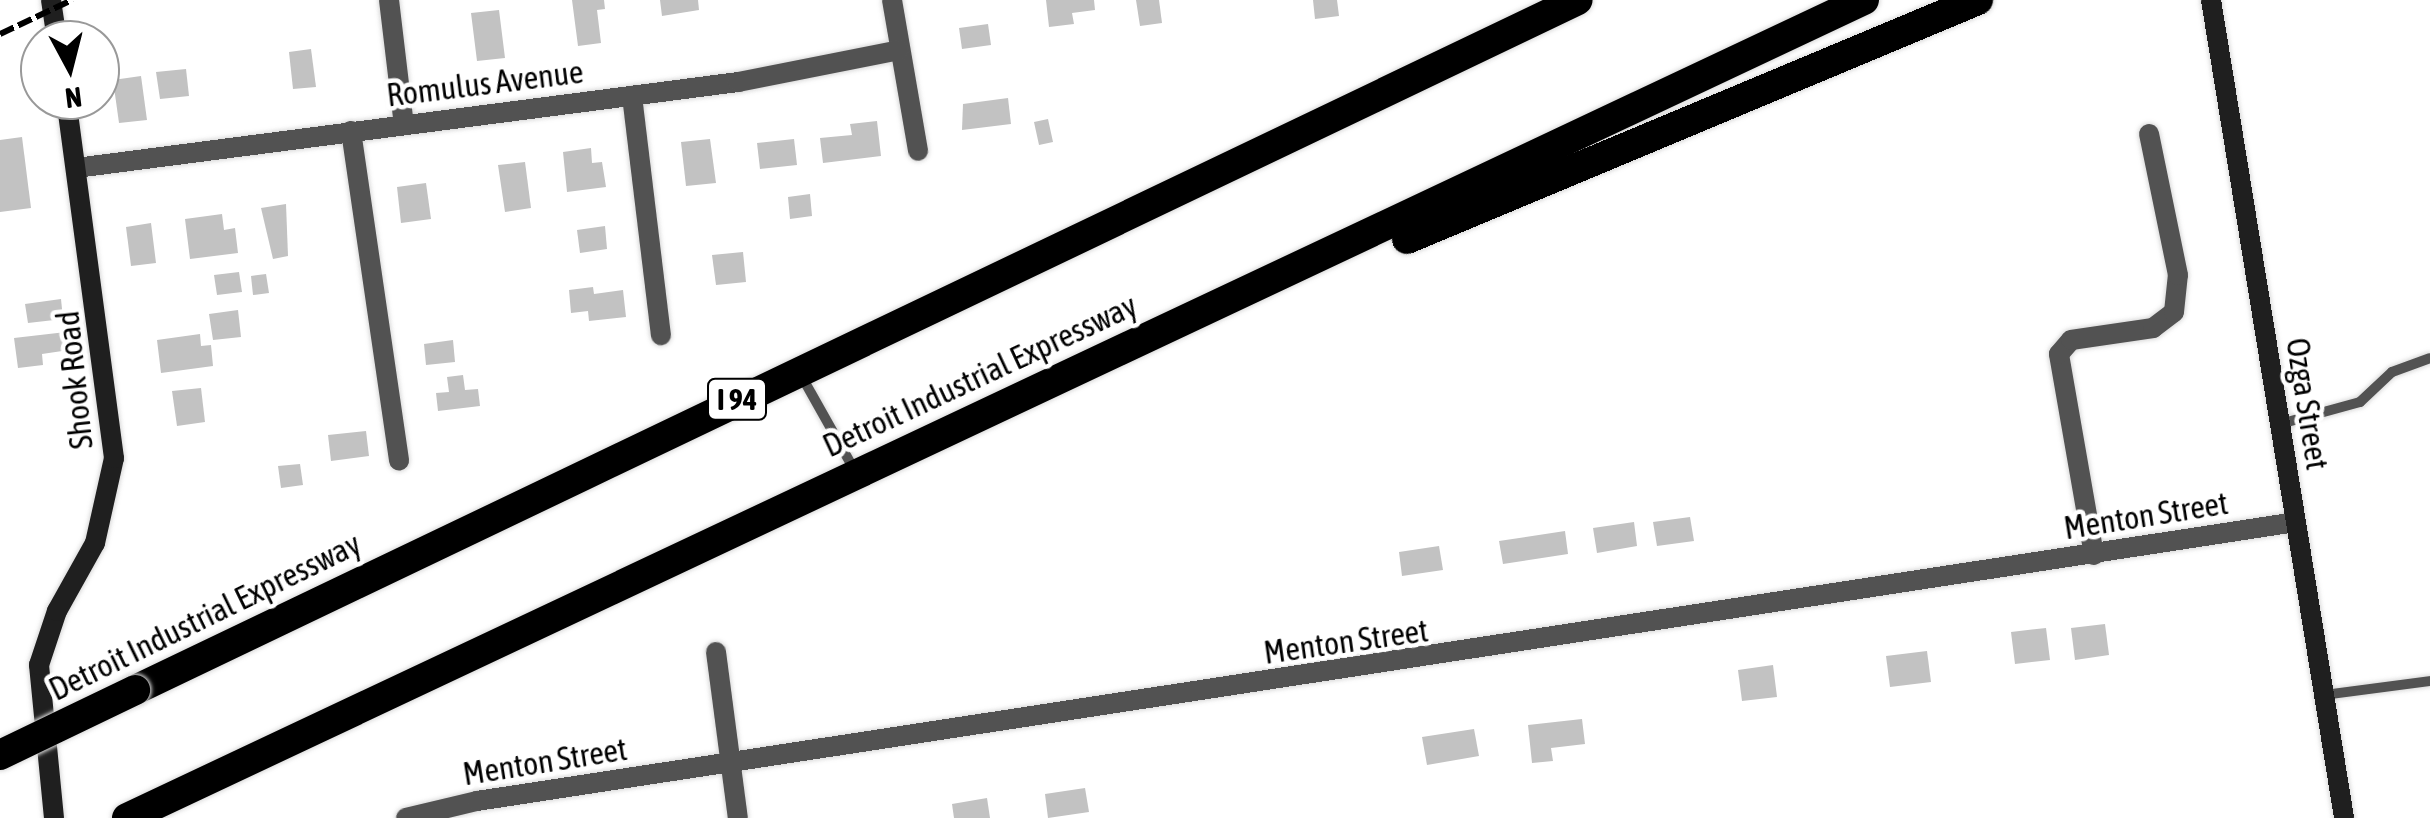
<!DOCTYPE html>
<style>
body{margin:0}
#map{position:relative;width:2430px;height:818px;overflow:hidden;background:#fff;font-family:"Asap Condensed",sans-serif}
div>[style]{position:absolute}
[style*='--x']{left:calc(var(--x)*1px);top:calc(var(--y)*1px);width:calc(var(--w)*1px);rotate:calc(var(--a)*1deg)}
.building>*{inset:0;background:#c2c2c2}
.roads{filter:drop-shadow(0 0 2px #dbdbdb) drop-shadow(0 0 2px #dbdbdb)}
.lane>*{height:10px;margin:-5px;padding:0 5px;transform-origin:5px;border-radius:5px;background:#525252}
.street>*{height:20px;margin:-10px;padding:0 10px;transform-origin:10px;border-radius:10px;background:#525252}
.secondary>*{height:20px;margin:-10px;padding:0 10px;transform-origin:10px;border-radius:10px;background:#1f1f1f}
.highway>*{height:30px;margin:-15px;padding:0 15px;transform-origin:15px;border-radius:15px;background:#000}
.rail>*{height:6px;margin-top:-3px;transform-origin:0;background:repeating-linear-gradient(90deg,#000 0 15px,transparent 0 20px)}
.bridges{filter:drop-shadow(0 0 2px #dbdbdb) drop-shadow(0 0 2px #dbdbdb)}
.highway-bridge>*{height:30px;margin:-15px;padding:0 15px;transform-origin:15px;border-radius:15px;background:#000}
span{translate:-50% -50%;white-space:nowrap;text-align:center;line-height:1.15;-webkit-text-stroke:9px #fff;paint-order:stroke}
.shield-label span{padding:2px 8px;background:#fff;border:2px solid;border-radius:8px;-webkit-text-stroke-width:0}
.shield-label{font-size:30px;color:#000;font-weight:700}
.street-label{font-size:32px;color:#000}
.north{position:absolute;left:20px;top:20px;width:100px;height:100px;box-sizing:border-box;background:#fff;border:2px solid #999;border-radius:50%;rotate:173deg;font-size:28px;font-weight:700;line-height:40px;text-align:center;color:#000}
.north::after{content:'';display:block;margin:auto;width:35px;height:45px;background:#000;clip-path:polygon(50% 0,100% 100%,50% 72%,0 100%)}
</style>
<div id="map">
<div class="building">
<i style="clip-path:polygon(572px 0,604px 0,605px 9px,597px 10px,601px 43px,578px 46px)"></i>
<i style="clip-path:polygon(660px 0,698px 0,699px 10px,662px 16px)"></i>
<i style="clip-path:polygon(1046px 0,1094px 0,1095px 10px,1072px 13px,1074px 24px,1049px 27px)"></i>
<i style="clip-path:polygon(1136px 0,1159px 0,1162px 23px,1140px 26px)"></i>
<i style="clip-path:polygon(1313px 0,1337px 0,1339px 16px,1315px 19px)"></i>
<i style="clip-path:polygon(499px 10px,505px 58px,477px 61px,471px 13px)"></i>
<i style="clip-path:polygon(988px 24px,991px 45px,962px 49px,959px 28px)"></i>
<i style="clip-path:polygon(311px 49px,316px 87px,293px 89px,289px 52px)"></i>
<i style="clip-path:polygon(186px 69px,189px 96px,160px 99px,156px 72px)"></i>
<i style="clip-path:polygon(141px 76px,147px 120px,119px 123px,113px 80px)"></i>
<i style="clip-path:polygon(1008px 98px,1011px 124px,962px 130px,963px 104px)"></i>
<i style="clip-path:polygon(1048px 119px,1053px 142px,1039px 145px,1034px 122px)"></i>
<i style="clip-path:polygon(877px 121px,881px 156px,823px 163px,820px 138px,852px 135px,850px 124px)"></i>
<i style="clip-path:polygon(22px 137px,31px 208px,0 212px,0 140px)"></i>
<i style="clip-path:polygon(710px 139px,716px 183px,686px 186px,681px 142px)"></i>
<i style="clip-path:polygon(794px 139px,797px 165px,760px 169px,757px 143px)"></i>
<i style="clip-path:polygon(591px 148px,592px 163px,602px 162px,606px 187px,567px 192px,563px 152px)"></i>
<i style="clip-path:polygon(525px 162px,531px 208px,505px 212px,498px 165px)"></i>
<i style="clip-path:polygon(426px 183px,431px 219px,401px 223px,397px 187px)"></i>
<i style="clip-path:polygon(810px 194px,812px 216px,790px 219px,788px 197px)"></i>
<i style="clip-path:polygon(286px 204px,288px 256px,273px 259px,261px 208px)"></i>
<i style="clip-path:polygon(222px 214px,224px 230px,235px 228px,238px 253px,190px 259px,185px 219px)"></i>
<i style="clip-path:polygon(151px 223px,156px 263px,131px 266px,126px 227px)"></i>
<i style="clip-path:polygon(605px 226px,607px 249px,580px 253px,577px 230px)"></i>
<i style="clip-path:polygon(743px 252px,746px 282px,716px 285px,712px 255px)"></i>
<i style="clip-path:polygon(239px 272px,242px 292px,217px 295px,214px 275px)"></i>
<i style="clip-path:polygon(266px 274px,269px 293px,253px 295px,251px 276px)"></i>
<i style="clip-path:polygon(593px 287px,594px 294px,623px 290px,626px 317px,589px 321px,588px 311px,571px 313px,569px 290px)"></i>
<i style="clip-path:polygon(61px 299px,63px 319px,28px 323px,25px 304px)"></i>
<i style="clip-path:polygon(238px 310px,241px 337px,213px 340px,209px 314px)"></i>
<i style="clip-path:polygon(66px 332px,69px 350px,42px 354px,43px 365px,18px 368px,14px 338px)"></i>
<i style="clip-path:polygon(200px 334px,201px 346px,211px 345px,213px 366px,161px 373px,157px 340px)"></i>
<i style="clip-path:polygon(453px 340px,455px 362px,426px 365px,424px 344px)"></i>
<i style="clip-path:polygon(463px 375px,465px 390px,478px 389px,480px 406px,438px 411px,436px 393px,449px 392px,447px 377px)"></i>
<i style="clip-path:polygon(201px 388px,205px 422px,177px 426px,172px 391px)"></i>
<i style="clip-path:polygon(366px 431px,369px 456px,331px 461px,328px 435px)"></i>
<i style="clip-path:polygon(300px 464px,303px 485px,281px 488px,278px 466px)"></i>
<i style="clip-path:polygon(1690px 517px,1694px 541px,1657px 546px,1653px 522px)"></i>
<i style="clip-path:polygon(1634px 522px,1637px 546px,1597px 553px,1593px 528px)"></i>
<i style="clip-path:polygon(1565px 531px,1568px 554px,1503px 564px,1499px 541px)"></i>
<i style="clip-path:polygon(1439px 546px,1443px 570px,1402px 576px,1399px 552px)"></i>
<i style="clip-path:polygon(2105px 624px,2109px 655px,2075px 660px,2071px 628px)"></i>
<i style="clip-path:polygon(2046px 628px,2050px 660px,2015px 664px,2011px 632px)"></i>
<i style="clip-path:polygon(1927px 651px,1931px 682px,1890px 687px,1886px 656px)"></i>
<i style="clip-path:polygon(1773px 665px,1777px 697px,1742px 701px,1738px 670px)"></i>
<i style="clip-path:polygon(1582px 719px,1585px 744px,1551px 748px,1553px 761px,1532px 763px,1528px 725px)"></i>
<i style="clip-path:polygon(1474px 729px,1479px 756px,1427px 765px,1422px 737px)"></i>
<i style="clip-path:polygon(1085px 788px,1089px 812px,1048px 818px,1045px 794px)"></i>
<i style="clip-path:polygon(987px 798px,990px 818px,954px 818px,952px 804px)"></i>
</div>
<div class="roads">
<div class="lane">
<i style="--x:802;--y:377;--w:108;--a:60.6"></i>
<i style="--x:2280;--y:424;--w:83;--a:-15.4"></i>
<i style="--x:2360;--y:402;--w:44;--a:-43.2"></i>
<i style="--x:2392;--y:372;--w:40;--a:-20.2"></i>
<i style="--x:2324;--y:695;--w:107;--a:-7.5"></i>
</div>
<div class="street">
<i style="--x:389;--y:0;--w:126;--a:83.2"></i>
<i style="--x:892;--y:0;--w:153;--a:80.2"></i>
<i style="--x:632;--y:96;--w:241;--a:83.1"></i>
<i style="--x:351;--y:131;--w:333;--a:81.7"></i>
<i style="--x:76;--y:168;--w:668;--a:-7.4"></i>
<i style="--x:738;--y:82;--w:164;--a:-11.2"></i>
<i style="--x:2094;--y:555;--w:204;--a:-99.9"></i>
<i style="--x:2059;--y:354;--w:18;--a:-49"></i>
<i style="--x:2071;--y:340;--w:83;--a:-8.3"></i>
<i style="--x:2153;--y:328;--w:26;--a:-37"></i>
<i style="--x:2174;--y:312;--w:37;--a:-84"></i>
<i style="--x:2178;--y:275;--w:144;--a:-101.6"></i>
<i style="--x:716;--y:652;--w:167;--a:82.5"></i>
<i style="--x:406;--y:818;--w:73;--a:-13.5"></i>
<i style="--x:477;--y:801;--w:1839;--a:-8.72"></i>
</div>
<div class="secondary">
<i style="--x:51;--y:0;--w:40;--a:81.5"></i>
<i style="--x:2211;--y:0;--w:829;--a:80.76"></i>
<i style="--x:54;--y:818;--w:154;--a:-95.6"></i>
<i style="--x:39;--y:665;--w:57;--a:-71.6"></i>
<i style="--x:57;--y:611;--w:78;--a:-60.8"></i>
<i style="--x:95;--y:543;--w:87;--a:-77.4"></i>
<i style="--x:114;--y:458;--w:361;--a:-97.6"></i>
</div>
<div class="highway">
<i style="--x:1407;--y:239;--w:619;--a:-22.71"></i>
<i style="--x:135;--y:690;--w:1599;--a:-25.56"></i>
<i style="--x:127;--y:818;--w:1920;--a:-25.22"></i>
</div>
</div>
<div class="rail">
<i style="--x:0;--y:34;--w:80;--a:-25.3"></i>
</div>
<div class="bridges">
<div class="highway-bridge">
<i style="--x:0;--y:755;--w:150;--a:-25.7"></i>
</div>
</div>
<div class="shield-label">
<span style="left:737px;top:399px">I 94</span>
</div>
<div class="street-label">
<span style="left:485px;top:84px;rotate:-7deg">Romulus Avenue</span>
<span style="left:980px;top:376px;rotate:-25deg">Detroit Industrial Expressway</span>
<span style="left:75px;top:380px;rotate:-96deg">Shook Road</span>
<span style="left:2307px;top:404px;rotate:81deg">Ozga Street</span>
<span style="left:2146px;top:516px;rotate:-9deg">Menton Street</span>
<span style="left:205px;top:617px;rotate:-26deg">Detroit Industrial Expressway</span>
<span style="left:1346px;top:642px;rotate:-8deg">Menton Street</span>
<span style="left:545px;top:762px;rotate:-9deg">Menton Street</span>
</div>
<div class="north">N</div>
</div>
